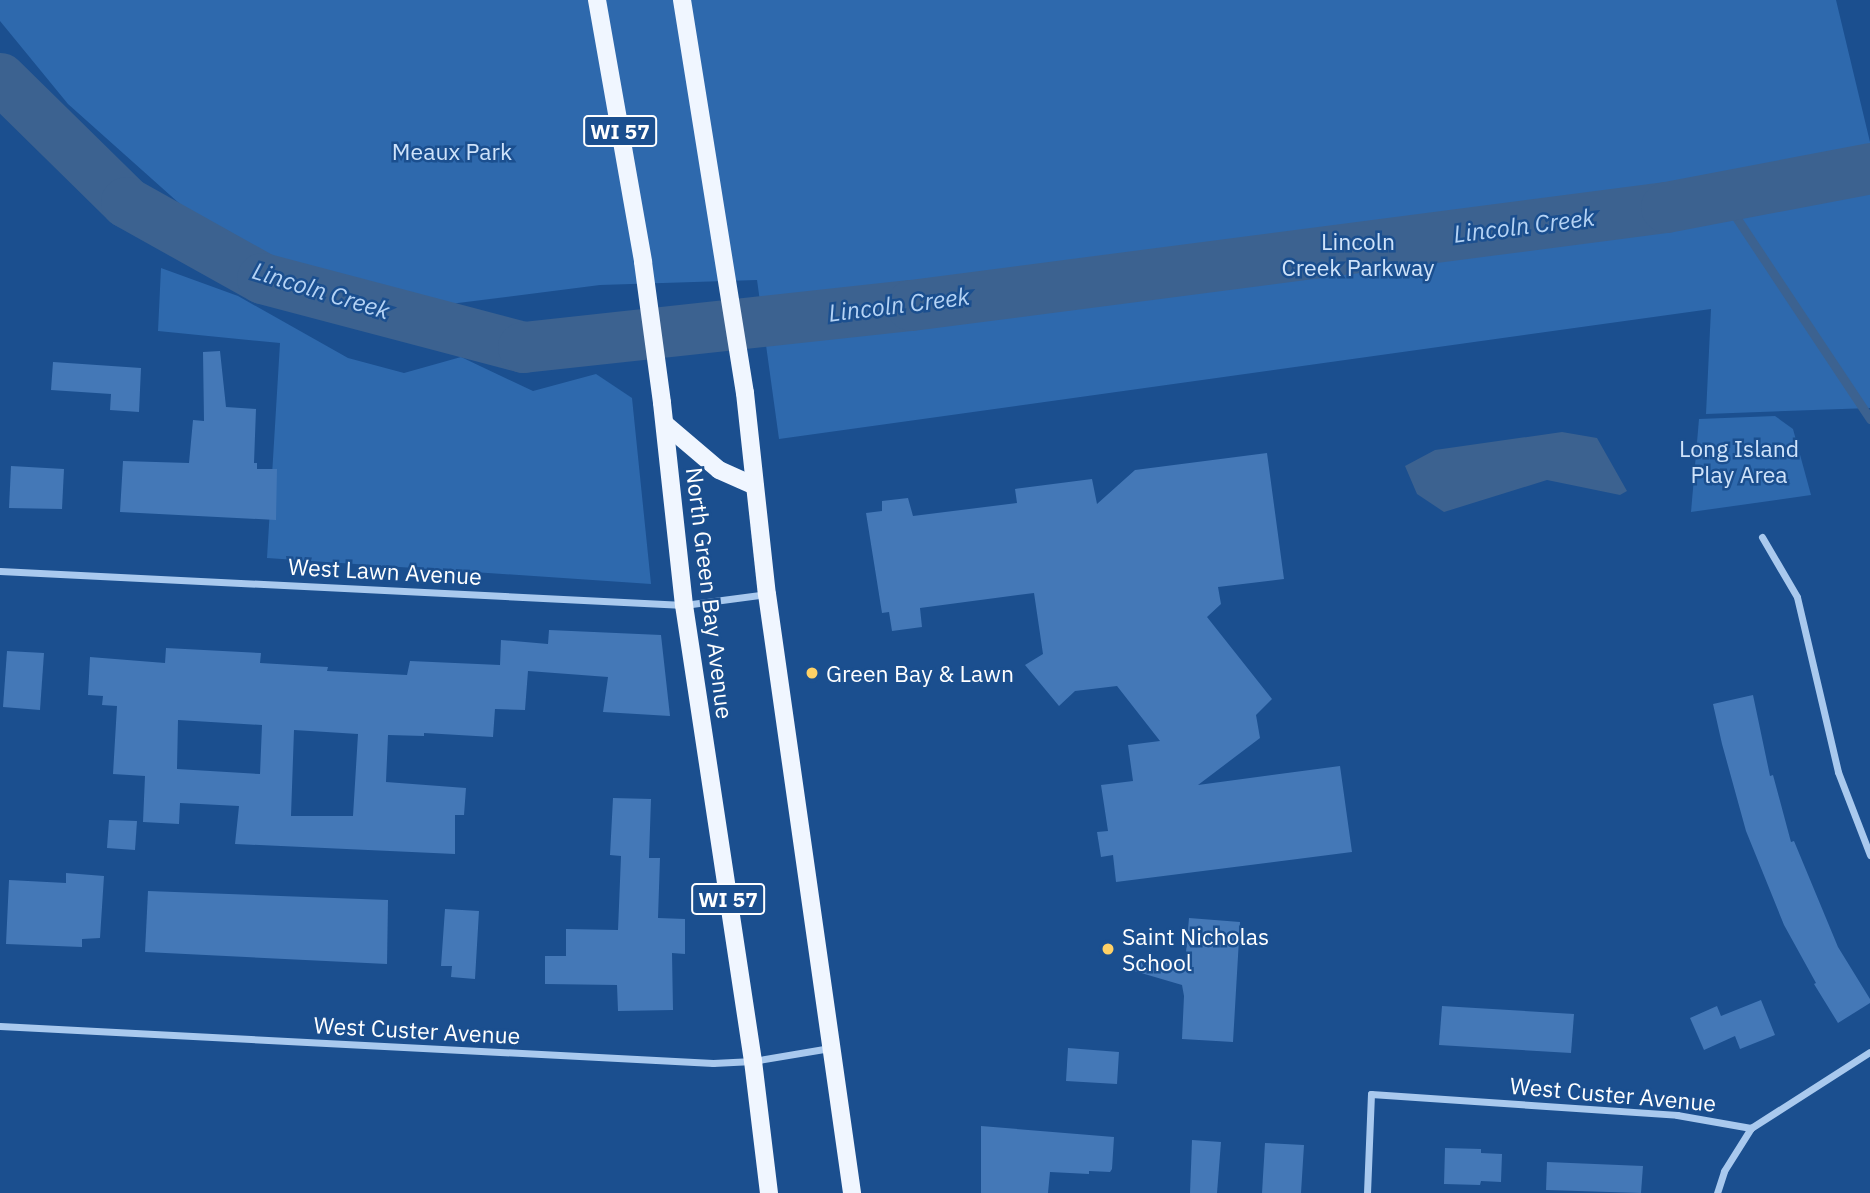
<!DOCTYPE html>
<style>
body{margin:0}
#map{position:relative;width:1870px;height:1193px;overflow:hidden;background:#1b4f8f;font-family:"IBM Plex Sans",sans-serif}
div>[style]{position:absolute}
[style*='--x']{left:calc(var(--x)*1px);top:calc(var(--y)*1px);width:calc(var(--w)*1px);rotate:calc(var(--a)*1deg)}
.green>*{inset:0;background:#2e69ad}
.water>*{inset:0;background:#3c6290}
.stream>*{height:9px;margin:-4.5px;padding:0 4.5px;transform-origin:4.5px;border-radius:4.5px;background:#3c6290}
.river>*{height:51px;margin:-25.5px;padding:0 25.5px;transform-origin:25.5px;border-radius:25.5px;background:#3c6290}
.building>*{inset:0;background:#4478b7}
.street>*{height:7px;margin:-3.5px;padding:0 3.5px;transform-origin:3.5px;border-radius:3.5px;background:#a9c9ee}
.primary>*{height:18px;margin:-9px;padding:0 9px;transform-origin:9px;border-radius:9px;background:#f0f6ff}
.dots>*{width:19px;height:19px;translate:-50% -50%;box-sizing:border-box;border:4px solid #1b4f8f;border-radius:50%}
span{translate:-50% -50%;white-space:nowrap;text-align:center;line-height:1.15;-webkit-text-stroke:5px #1b4f8f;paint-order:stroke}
.shield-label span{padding:2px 5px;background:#1b4f8f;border:2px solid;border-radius:5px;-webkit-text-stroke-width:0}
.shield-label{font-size:21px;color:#fff;font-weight:700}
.park-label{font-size:23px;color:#cfe3fa}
.street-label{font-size:23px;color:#fff}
.poi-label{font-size:23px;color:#fff}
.left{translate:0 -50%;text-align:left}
.water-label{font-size:24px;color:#b5d3f5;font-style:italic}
</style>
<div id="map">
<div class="green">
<i style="clip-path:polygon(0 0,1836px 0,1870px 142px,1870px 408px,1706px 414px,1711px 309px,779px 439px,757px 280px,600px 285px,450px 304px,339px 289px,208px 229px,68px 104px,0 21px)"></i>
<i style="clip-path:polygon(161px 268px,238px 296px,348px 358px,404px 373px,461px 357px,533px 391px,596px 374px,632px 398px,651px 584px,267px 558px,280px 343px,158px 331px)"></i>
<i style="clip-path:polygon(1775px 416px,1793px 429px,1811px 495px,1691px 512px,1699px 419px)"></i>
</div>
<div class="water">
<i style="clip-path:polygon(1562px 432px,1597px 438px,1627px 491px,1620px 495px,1547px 480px,1444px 512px,1417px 494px,1405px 466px,1435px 450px)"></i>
</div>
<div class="stream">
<i style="--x:1722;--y:196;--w:268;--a:56.4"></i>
</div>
<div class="river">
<i style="--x:0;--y:78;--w:177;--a:44.5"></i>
<i style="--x:126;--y:202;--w:156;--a:29.2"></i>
<i style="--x:262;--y:278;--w:270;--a:14.8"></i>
<i style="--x:523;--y:347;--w:390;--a:-6.2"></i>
<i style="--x:911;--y:305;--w:761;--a:-7.4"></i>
<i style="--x:1666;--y:207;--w:208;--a:-10.8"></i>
</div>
<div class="building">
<i style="clip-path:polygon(220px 351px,226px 407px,256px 409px,254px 463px,257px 463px,257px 469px,277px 469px,276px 520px,120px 512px,123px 461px,189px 463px,193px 420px,204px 421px,203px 352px)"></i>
<i style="clip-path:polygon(53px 362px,141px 368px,139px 412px,110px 410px,111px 394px,51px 390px)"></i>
<i style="clip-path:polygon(1267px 453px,1284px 579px,1218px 587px,1221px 604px,1207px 617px,1272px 699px,1256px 715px,1260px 738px,1198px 785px,1340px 766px,1352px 852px,1116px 882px,1113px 855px,1101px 857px,1097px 832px,1108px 831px,1101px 785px,1133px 781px,1128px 745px,1160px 741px,1117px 686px,1075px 691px,1059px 706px,1025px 665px,1043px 654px,1034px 593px,920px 608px,922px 627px,892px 631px,889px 612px,882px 613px,866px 513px,882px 511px,882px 501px,908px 498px,913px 516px,1017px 503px,1015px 489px,1092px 479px,1097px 504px,1135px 470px)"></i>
<i style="clip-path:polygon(11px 466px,64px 469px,62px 509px,9px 508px)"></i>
<i style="clip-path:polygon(evenodd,549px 630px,661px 635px,670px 716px,603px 712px,608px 677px,528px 671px,525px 710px,495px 709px,493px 737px,424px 733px,424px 736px,388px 735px,386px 782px,466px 788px,464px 815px,455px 815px,455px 854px,235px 844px,239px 806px,180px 803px,179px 824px,143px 822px,145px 776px,113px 774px,117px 706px,102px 705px,103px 696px,88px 695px,90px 657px,165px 663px,166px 648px,261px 653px,260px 663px,328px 667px,327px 671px,407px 675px,410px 661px,500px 665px,501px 640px,548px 644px,549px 630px,178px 720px,262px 725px,260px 774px,177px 769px,178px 720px,549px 630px,294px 730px,358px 734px,353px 816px,291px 816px,294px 730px)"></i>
<i style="clip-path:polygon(7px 651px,44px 653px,40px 710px,3px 707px)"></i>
<i style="clip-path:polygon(1753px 695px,1770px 776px,1773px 775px,1791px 842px,1794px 841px,1838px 947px,1870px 999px,1870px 1003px,1838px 1023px,1814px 984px,1816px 983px,1784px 925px,1746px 831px,1722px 744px,1713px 704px)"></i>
<i style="clip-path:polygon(613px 798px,651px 799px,649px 858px,660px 858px,658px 918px,685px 919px,685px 954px,672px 953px,673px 1010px,618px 1011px,617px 985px,545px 984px,545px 956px,566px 956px,566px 929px,618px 930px,621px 856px,610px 855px)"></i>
<i style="clip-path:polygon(109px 820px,137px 821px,135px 850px,107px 848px)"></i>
<i style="clip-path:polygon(66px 873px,104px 876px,100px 938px,82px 939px,82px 947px,6px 944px,9px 880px,66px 883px)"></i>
<i style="clip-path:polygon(148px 891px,388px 900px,387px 964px,145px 952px)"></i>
<i style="clip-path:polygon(445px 909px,479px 911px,475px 979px,451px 977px,452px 966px,441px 966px)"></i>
<i style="clip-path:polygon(1189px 918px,1240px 922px,1233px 1042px,1182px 1039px,1184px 996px,1182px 985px,1131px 970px,1133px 961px,1185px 964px)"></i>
<i style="clip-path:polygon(1761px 1000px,1775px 1035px,1740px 1049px,1735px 1036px,1704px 1050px,1690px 1018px,1717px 1006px,1721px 1016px)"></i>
<i style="clip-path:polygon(1442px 1006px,1574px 1014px,1571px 1053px,1439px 1045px)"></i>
<i style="clip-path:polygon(1068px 1048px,1119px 1052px,1117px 1084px,1066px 1081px)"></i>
<i style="clip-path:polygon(981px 1126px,1114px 1137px,1112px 1169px,1110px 1172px,1089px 1171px,1089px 1174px,1050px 1172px,1048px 1193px,981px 1193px)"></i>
<i style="clip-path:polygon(1192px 1140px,1221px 1142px,1217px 1193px,1190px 1193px)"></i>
<i style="clip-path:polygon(1265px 1143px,1304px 1145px,1301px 1193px,1262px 1193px)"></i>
<i style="clip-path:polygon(1445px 1148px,1481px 1149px,1481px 1153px,1502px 1154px,1501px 1182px,1481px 1181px,1480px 1185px,1444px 1184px)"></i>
<i style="clip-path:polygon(1547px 1162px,1643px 1166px,1641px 1193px,1546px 1190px)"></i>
</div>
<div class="street">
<i style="--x:1762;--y:537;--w:69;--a:59.7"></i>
<i style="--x:1797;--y:597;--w:180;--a:76.8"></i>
<i style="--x:1838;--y:772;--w:89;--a:68.9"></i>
<i style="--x:0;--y:571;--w:685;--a:2.85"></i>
<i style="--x:684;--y:605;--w:84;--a:-7.5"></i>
<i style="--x:0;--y:1026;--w:714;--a:2.97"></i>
<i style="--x:713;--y:1063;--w:40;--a:-2.9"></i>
<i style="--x:753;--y:1061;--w:78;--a:-9.6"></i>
<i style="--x:1367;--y:1193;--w:99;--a:-87.7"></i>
<i style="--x:1371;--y:1094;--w:307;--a:3.9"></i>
<i style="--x:1677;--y:1115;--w:75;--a:10"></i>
<i style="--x:1751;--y:1128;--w:141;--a:-32.6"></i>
<i style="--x:1717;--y:1193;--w:23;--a:-72"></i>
<i style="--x:1724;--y:1171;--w:51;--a:-57.9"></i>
</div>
<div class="primary">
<i style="--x:597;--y:0;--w:266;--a:80"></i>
<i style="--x:643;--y:262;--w:142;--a:82.3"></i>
<i style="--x:662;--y:403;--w:203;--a:83.8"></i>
<i style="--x:684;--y:605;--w:461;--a:81.4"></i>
<i style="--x:753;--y:1061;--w:133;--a:83.1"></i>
<i style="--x:682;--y:0;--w:398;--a:80.9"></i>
<i style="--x:745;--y:393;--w:202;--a:83.8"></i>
<i style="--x:767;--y:594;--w:605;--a:81.92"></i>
<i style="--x:665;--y:424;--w:71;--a:40.4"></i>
<i style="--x:719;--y:470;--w:39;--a:24"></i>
</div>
<div class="dots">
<i style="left:812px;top:673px;background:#ffd166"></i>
<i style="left:1108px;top:949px;background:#ffd166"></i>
</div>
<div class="shield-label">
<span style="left:620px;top:131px">WI 57</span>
<span style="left:728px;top:899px">WI 57</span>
</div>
<div class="park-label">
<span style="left:452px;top:151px">Meaux Park</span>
<span style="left:1358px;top:254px">Lincoln<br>Creek Parkway</span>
<span style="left:1739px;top:461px">Long Island<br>Play Area</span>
</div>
<div class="street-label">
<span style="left:385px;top:571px;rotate:3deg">West Lawn Avenue</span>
<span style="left:710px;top:593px;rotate:83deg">North Green Bay Avenue</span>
<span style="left:417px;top:1030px;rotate:3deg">West Custer Avenue</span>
<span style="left:1613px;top:1094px;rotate:5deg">West Custer Avenue</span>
</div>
<div class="poi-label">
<span class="left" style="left:826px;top:673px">Green Bay &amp; Lawn</span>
<span class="left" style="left:1122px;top:949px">Saint Nicholas<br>School</span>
</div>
<div class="water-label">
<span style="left:1524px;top:226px;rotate:-7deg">Lincoln Creek</span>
<span style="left:321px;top:291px;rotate:17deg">Lincoln Creek</span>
<span style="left:899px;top:305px;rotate:-7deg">Lincoln Creek</span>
</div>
</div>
